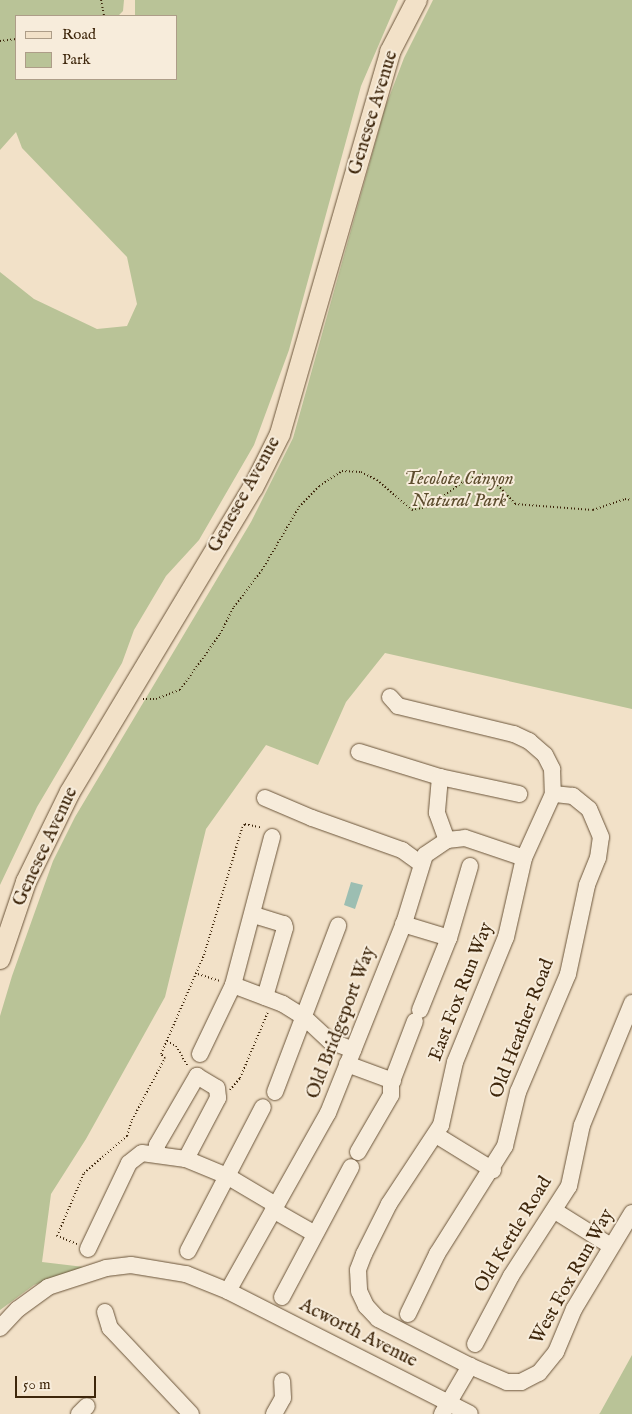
<!DOCTYPE html>
<style>
body{margin:0}
#map{position:relative;width:632px;height:1414px;overflow:hidden;background:#f2e1c8;font-family:"IM FELL English",serif}
div>[style]{position:absolute}
[style*='--x']{left:calc(var(--x)*1px);top:calc(var(--y)*1px);width:calc(var(--w)*1px);rotate:calc(var(--a)*1deg)}
.green>*{inset:0;background:#b9c397}
.water>*{inset:0;background:#9cbeb2}
.path>*{height:2px;margin-top:-1px;transform-origin:0;background:repeating-linear-gradient(90deg,#3e260b 0 1px,transparent 0 3.5px)}
.roads{filter:drop-shadow(0 0 1px #6b553a) drop-shadow(0 0 1px #6b553a)}
.minor>*{height:16px;margin:-8px;padding:0 8px;transform-origin:8px;border-radius:8px;background:#f7ecdb}
.major>*{height:20px;margin:-10px;padding:0 10px;transform-origin:10px;border-radius:10px;background:#f2e1c8}
span{translate:-50% -50%;white-space:nowrap;text-align:center;line-height:1.15;-webkit-text-stroke:4px #f7ecdb;paint-order:stroke}
.street-label{font-size:19px;color:#3e260b}
.park-label{font-size:19px;color:#5d4d2e;font-style:italic}
.legend{position:absolute;left:15px;top:15px;width:162px;height:65px;box-sizing:border-box;background:#f7ecdb;border:1px solid #ad9d88;margin:0;padding:6px 9px;list-style:none;font-size:15px;color:#3e260b}
.legend li{display:flex;align-items:center;gap:10px;height:25px}
.legend b{width:25px;border:1px solid #ad9d88}
.scale{position:absolute;left:15px;top:1376px;width:81px;height:22px;box-sizing:border-box;border:2px solid #3e260b;border-top:0;padding-left:6px;font-size:15px;line-height:18px;white-space:nowrap;color:#3e260b;-webkit-text-stroke:4px #f7ecdb;paint-order:stroke}
</style>
<div id="map">
<div class="green">
<i style="clip-path:polygon(0 0,124px 0,123px 11px,118px 16px,16px 16px,16px 79px,176px 79px,176px 16px,135px 16px,135px 0,398px 0,361px 86px,289px 350px,254px 445px,199px 540px,166px 576px,134px 630px,122px 663px,37px 807px,0 885px,0 272px,34px 299px,97px 329px,127px 326px,137px 304px,127px 257px,22px 148px,16px 132px,0 150px)"></i>
<i style="clip-path:polygon(433px 0,632px 0,632px 709px,385px 653px,346px 702px,318px 765px,266px 745px,206px 829px,165px 997px,86px 1139px,51px 1194px,42px 1262px,84px 1267px,34px 1285px,0 1310px,0 1016px,12px 976px,53px 861px,75px 817px,251px 522px,293px 438px,385px 108px,404px 58px)"></i>
<i style="clip-path:polygon(632px 1355px,632px 1414px,599px 1414px,600px 1413px)"></i>
</div>
<div class="water">
<i style="clip-path:polygon(351px 882px,363px 885px,355px 909px,344px 905px)"></i>
</div>
<div class="path">
<i style="--x:101;--y:0;--w:16;--a:79"></i>
<i style="--x:0;--y:41;--w:16;--a:-7"></i>
<i style="--x:143;--y:699;--w:13;--a:0"></i>
<i style="--x:156;--y:699;--w:26;--a:-21"></i>
<i style="--x:180;--y:690;--w:69;--a:-54.5"></i>
<i style="--x:220;--y:634;--w:30;--a:-63"></i>
<i style="--x:234;--y:607;--w:46;--a:-52.9"></i>
<i style="--x:262;--y:570;--w:73;--a:-59.6"></i>
<i style="--x:299;--y:507;--w:29;--a:-46"></i>
<i style="--x:319;--y:486;--w:27;--a:-33"></i>
<i style="--x:342;--y:471;--w:19;--a:3"></i>
<i style="--x:361;--y:472;--w:18;--a:27"></i>
<i style="--x:377;--y:480;--w:46;--a:40.6"></i>
<i style="--x:412;--y:510;--w:15;--a:-11"></i>
<i style="--x:427;--y:507;--w:44;--a:-34.8"></i>
<i style="--x:463;--y:482;--w:21;--a:-23"></i>
<i style="--x:482;--y:474;--w:13;--a:29"></i>
<i style="--x:493;--y:480;--w:33;--a:47"></i>
<i style="--x:515;--y:504;--w:78;--a:4.4"></i>
<i style="--x:593;--y:510;--w:34;--a:-19"></i>
<i style="--x:625;--y:499;--w:7;--a:8"></i>
<i style="--x:198;--y:974;--w:22;--a:18"></i>
<i style="--x:167;--y:1041;--w:10;--a:29"></i>
<i style="--x:176;--y:1046;--w:24;--a:60"></i>
<i style="--x:230;--y:1090;--w:16;--a:-50"></i>
<i style="--x:240;--y:1078;--w:72;--a:-67"></i>
<i style="--x:77;--y:1244;--w:22;--a:-158"></i>
<i style="--x:57;--y:1236;--w:69;--a:-66.8"></i>
<i style="--x:84;--y:1173;--w:57;--a:-40.7"></i>
<i style="--x:127;--y:1136;--w:17;--a:-73"></i>
<i style="--x:132;--y:1120;--w:70;--a:-62"></i>
<i style="--x:165;--y:1058;--w:6;--a:-135"></i>
<i style="--x:161;--y:1054;--w:108;--a:-66.5"></i>
<i style="--x:204;--y:955;--w:133;--a:-73.3"></i>
<i style="--x:242;--y:828;--w:5;--a:-53"></i>
<i style="--x:245;--y:824;--w:17;--a:13"></i>
</div>
<div class="roads">
<div class="minor">
<i style="--x:390;--y:697;--w:12;--a:48"></i>
<i style="--x:398;--y:706;--w:119;--a:13.6"></i>
<i style="--x:514;--y:734;--w:17;--a:25"></i>
<i style="--x:529;--y:741;--w:21;--a:41"></i>
<i style="--x:545;--y:755;--w:16;--a:63"></i>
<i style="--x:552;--y:769;--w:25;--a:88"></i>
<i style="--x:553;--y:794;--w:70;--a:114.4"></i>
<i style="--x:524;--y:858;--w:81;--a:102.8"></i>
<i style="--x:506;--y:937;--w:135;--a:112.2"></i>
<i style="--x:455;--y:1062;--w:65;--a:102.5"></i>
<i style="--x:441;--y:1125;--w:95;--a:123.4"></i>
<i style="--x:389;--y:1204;--w:56;--a:116.6"></i>
<i style="--x:364;--y:1254;--w:17;--a:111"></i>
<i style="--x:358;--y:1270;--w:21;--a:87"></i>
<i style="--x:359;--y:1291;--w:17;--a:65"></i>
<i style="--x:366;--y:1306;--w:18;--a:47"></i>
<i style="--x:378;--y:1319;--w:103;--a:27.1"></i>
<i style="--x:470;--y:1366;--w:40;--a:23.4"></i>
<i style="--x:507;--y:1382;--w:14;--a:0"></i>
<i style="--x:521;--y:1382;--w:20;--a:-27"></i>
<i style="--x:539;--y:1373;--w:27;--a:-51"></i>
<i style="--x:556;--y:1352;--w:47;--a:-67.3"></i>
<i style="--x:574;--y:1309;--w:112;--a:-58.9"></i>
<i style="--x:359;--y:752;--w:85;--a:17.2"></i>
<i style="--x:440;--y:777;--w:81;--a:12.1"></i>
<i style="--x:440;--y:777;--w:36;--a:95"></i>
<i style="--x:437;--y:813;--w:29;--a:70"></i>
<i style="--x:265;--y:798;--w:51;--a:23.1"></i>
<i style="--x:312;--y:818;--w:96;--a:19.6"></i>
<i style="--x:402;--y:850;--w:24;--a:36"></i>
<i style="--x:254;--y:915;--w:31;--a:17"></i>
<i style="--x:284;--y:924;--w:4;--a:76"></i>
<i style="--x:285;--y:928;--w:72;--a:106.2"></i>
<i style="--x:403;--y:924;--w:48;--a:16.9"></i>
<i style="--x:233;--y:985;--w:53;--a:20.8"></i>
<i style="--x:283;--y:1004;--w:25;--a:32"></i>
<i style="--x:304;--y:1017;--w:35;--a:43"></i>
<i style="--x:330;--y:1041;--w:25;--a:21"></i>
<i style="--x:420;--y:1010;--w:78;--a:-68.1"></i>
<i style="--x:449;--y:938;--w:75;--a:-73.7"></i>
<i style="--x:200;--y:1054;--w:76;--a:-64.4"></i>
<i style="--x:233;--y:985;--w:153;--a:-75.2"></i>
<i style="--x:347;--y:1064;--w:49;--a:20.3"></i>
<i style="--x:275;--y:1092;--w:178;--a:-69.2"></i>
<i style="--x:436;--y:1135;--w:67;--a:31.6"></i>
<i style="--x:358;--y:1152;--w:66;--a:-59.9"></i>
<i style="--x:391;--y:1095;--w:11;--a:-90"></i>
<i style="--x:391;--y:1084;--w:67;--a:-69.1"></i>
<i style="--x:156;--y:1153;--w:8;--a:-83"></i>
<i style="--x:157;--y:1145;--w:80;--a:-59.9"></i>
<i style="--x:197;--y:1076;--w:23;--a:31"></i>
<i style="--x:217;--y:1088;--w:10;--a:84"></i>
<i style="--x:218;--y:1098;--w:69;--a:117.7"></i>
<i style="--x:273;--y:1210;--w:48;--a:29.7"></i>
<i style="--x:555;--y:1211;--w:66;--a:32"></i>
<i style="--x:88;--y:1249;--w:95;--a:-64.5"></i>
<i style="--x:129;--y:1163;--w:16;--a:-38"></i>
<i style="--x:142;--y:1153;--w:44;--a:7.8"></i>
<i style="--x:186;--y:1159;--w:44;--a:22.5"></i>
<i style="--x:227;--y:1176;--w:57;--a:30.6"></i>
<i style="--x:188;--y:1251;--w:162;--a:-62.5"></i>
<i style="--x:228;--y:1291;--w:204;--a:-60.7"></i>
<i style="--x:328;--y:1113;--w:208;--a:-68.2"></i>
<i style="--x:405;--y:920;--w:68;--a:-72.9"></i>
<i style="--x:425;--y:855;--w:27;--a:-34"></i>
<i style="--x:447;--y:840;--w:18;--a:-6"></i>
<i style="--x:465;--y:838;--w:62;--a:18.7"></i>
<i style="--x:282;--y:1297;--w:147;--a:-62"></i>
<i style="--x:105;--y:1312;--w:17;--a:73"></i>
<i style="--x:110;--y:1328;--w:118;--a:46.7"></i>
<i style="--x:408;--y:1314;--w:67;--a:-64.2"></i>
<i style="--x:437;--y:1254;--w:128;--a:-57.8"></i>
<i style="--x:505;--y:1146;--w:56;--a:-76.5"></i>
<i style="--x:518;--y:1092;--w:128;--a:-67"></i>
<i style="--x:568;--y:974;--w:91;--a:-77.9"></i>
<i style="--x:587;--y:885;--w:29;--a:-68"></i>
<i style="--x:598;--y:858;--w:21;--a:-82"></i>
<i style="--x:601;--y:837;--w:30;--a:-113"></i>
<i style="--x:589;--y:809;--w:21;--a:-141"></i>
<i style="--x:573;--y:796;--w:20;--a:-174"></i>
<i style="--x:0;--y:1328;--w:26;--a:-47"></i>
<i style="--x:18;--y:1309;--w:37;--a:-36"></i>
<i style="--x:48;--y:1287;--w:61;--a:-18.1"></i>
<i style="--x:106;--y:1268;--w:25;--a:-7"></i>
<i style="--x:131;--y:1265;--w:56;--a:9.3"></i>
<i style="--x:186;--y:1274;--w:45;--a:22"></i>
<i style="--x:228;--y:1291;--w:271;--a:26.9"></i>
<i style="--x:475;--y:1344;--w:77;--a:-62.1"></i>
<i style="--x:511;--y:1276;--w:107;--a:-57.2"></i>
<i style="--x:569;--y:1186;--w:62;--a:-78"></i>
<i style="--x:582;--y:1125;--w:132;--a:-67.7"></i>
<i style="--x:79;--y:1414;--w:11;--a:-45"></i>
<i style="--x:274;--y:1414;--w:18;--a:-61"></i>
<i style="--x:283;--y:1398;--w:17;--a:-93"></i>
<i style="--x:442;--y:1414;--w:56;--a:-59.7"></i>
</div>
<div class="major">
<i style="--x:0;--y:959;--w:81;--a:-71.3"></i>
<i style="--x:26;--y:882;--w:100;--a:-63.9"></i>
<i style="--x:70;--y:792;--w:355;--a:-59"></i>
<i style="--x:253;--y:488;--w:60;--a:-63.4"></i>
<i style="--x:280;--y:434;--w:398;--a:-73.9"></i>
<i style="--x:390;--y:52;--w:59;--a:-62.6"></i>
</div>
</div>
<div class="street-label">
<span style="left:374px;top:113px;rotate:-73deg">Genesee Avenue</span>
<span style="left:245px;top:495px;rotate:-61deg">Genesee Avenue</span>
<span style="left:46px;top:847px;rotate:-65deg">Genesee Avenue</span>
<span style="left:462px;top:992px;rotate:-69deg">East Fox Run Way</span>
<span style="left:342px;top:1023px;rotate:-69deg">Old Bridgeport Way</span>
<span style="left:523px;top:1029px;rotate:-69deg">Old Heather Road</span>
<span style="left:514px;top:1235px;rotate:-59deg">Old Kettle Road</span>
<span style="left:573px;top:1277px;rotate:-61deg">West Fox Run Way</span>
<span style="left:358px;top:1334px;rotate:27deg">Acworth Avenue</span>
</div>
<div class="park-label">
<span style="left:459px;top:491px">Tecolote Canyon<br>Natural Park</span>
</div>
<ul class="legend">
<li><b style="height:6px;background:#f2e1c8"></b>Road</li>
<li><b style="height:14px;background:#b9c397"></b>Park</li>
</ul>
<div class="scale">50 m</div>
</div>
